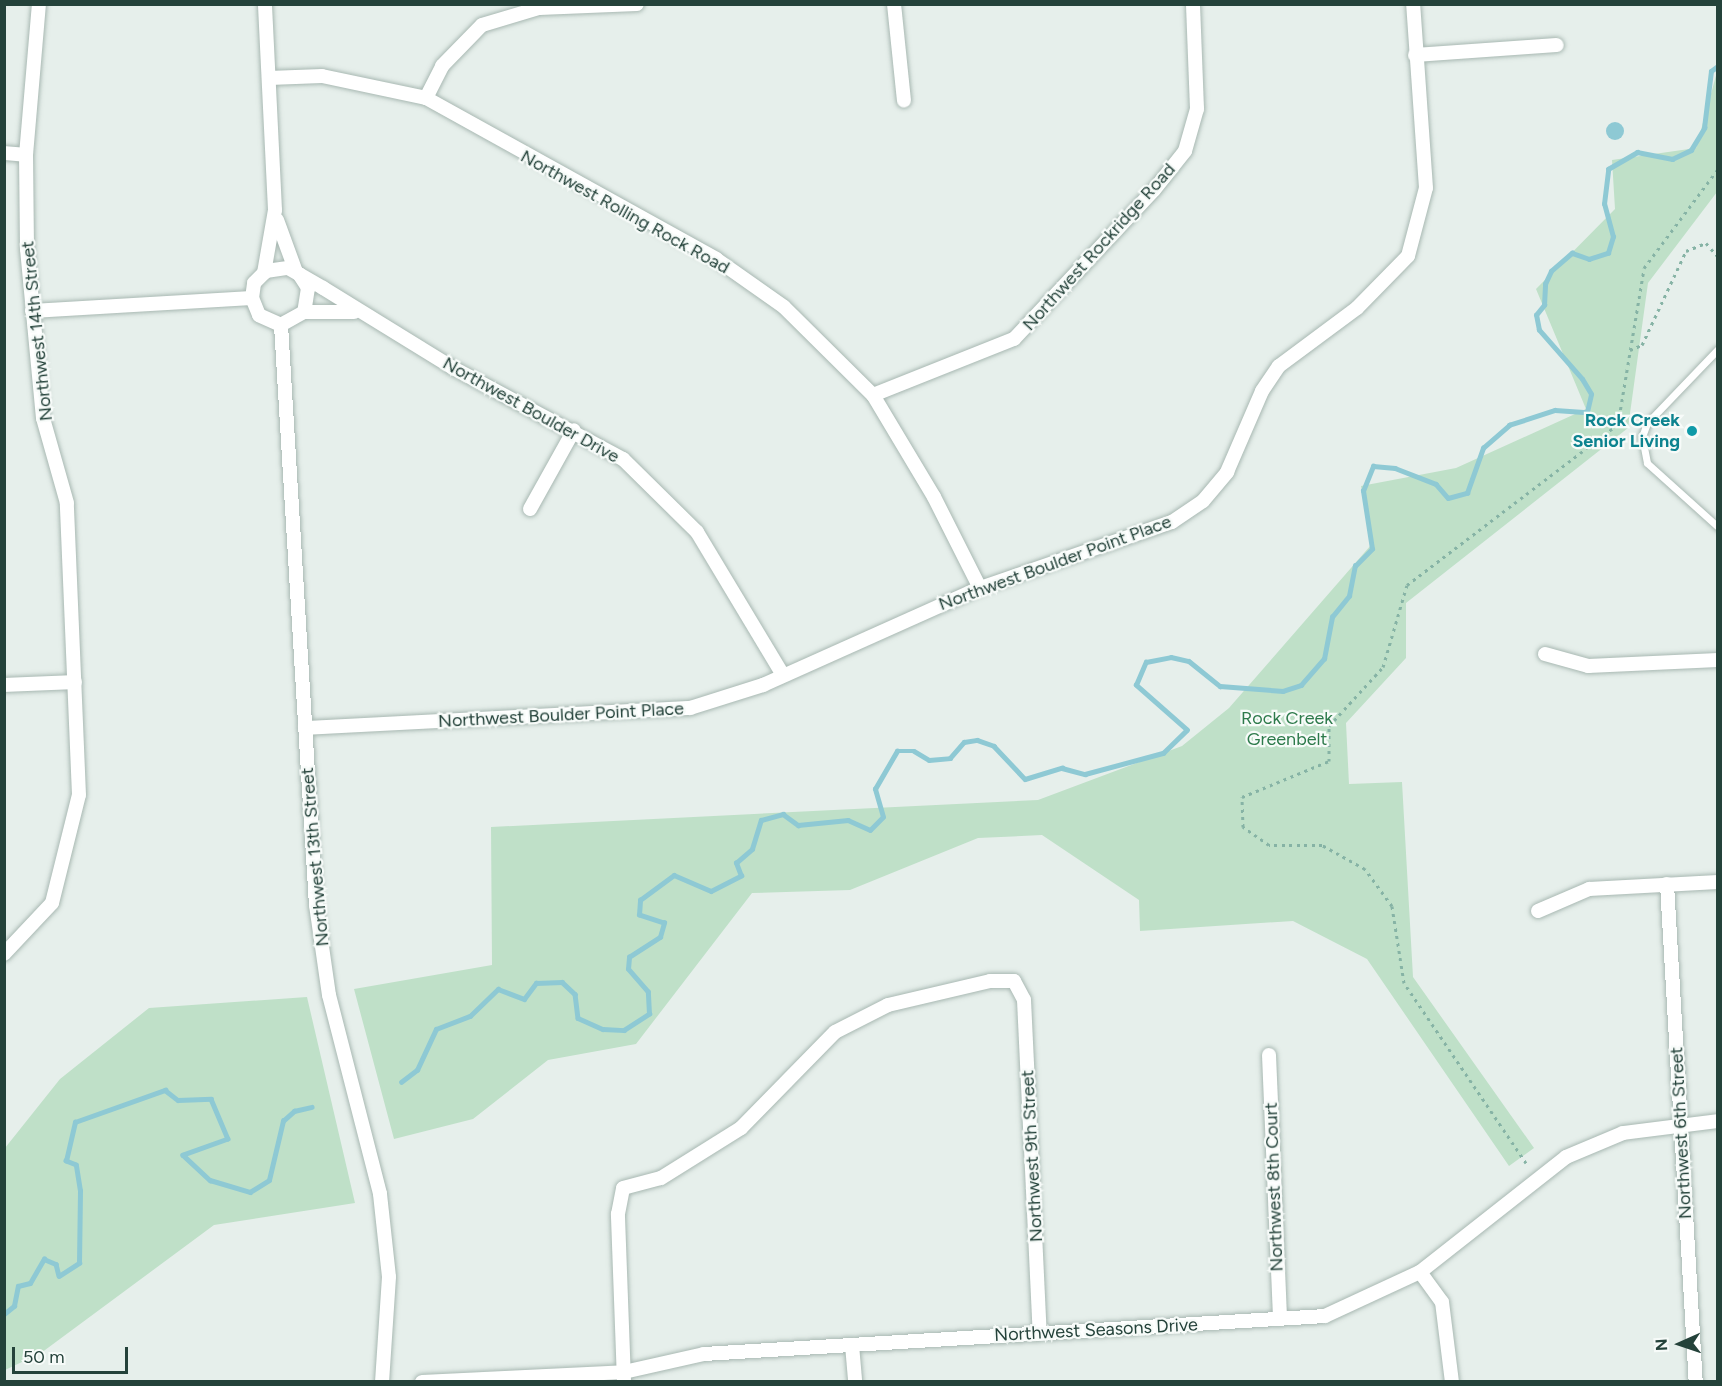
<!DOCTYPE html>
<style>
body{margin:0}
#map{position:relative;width:1722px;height:1386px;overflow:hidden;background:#e6efeb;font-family:Figtree,sans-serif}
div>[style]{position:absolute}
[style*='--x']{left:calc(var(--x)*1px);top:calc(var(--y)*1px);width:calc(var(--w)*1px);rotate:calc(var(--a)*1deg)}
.green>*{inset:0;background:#bfe0c8}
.water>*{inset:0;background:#8ec9d4}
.round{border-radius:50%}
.stream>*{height:4.5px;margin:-2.25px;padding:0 2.25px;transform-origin:2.25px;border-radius:2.25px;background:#8ec9d4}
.path>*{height:3px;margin-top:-1.5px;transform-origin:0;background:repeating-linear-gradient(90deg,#86b3a5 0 3px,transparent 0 7.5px)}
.roads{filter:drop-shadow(0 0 2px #a8b8b2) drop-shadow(0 0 2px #a8b8b2)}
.service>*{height:7px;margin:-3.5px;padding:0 3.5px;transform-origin:3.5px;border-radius:3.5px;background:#fff}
.minor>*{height:14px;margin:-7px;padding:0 7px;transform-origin:7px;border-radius:7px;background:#fff}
.dots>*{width:16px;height:16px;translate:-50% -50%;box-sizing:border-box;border:3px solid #f7fbf9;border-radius:50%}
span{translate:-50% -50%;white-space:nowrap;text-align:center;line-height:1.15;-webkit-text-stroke:4.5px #f7fbf9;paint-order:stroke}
.street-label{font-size:18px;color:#24423a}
.culture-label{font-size:18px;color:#0d838f;font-weight:700}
.right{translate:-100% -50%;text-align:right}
.park-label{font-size:18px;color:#2d7a4b}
.frame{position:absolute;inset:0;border:6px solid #24423a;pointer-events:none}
.north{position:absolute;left:1650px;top:1314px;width:60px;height:60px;-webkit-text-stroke:4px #f7fbf9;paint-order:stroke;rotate:267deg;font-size:16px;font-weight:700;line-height:24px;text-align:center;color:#24423a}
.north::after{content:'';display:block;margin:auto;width:21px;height:27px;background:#24423a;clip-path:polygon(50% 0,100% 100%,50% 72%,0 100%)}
.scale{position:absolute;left:12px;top:1347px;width:116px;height:27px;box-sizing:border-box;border:3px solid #24423a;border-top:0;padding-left:8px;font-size:18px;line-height:21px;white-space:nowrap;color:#24423a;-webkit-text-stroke:4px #f7fbf9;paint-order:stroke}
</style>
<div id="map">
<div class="green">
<i style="clip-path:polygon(1717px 72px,1717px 192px,1648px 283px,1628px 428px,1406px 603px,1406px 658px,1346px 723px,1349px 784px,1402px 782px,1413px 977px,1534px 1148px,1509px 1166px,1367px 959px,1293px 921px,1140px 931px,1139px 900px,1042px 835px,978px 838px,850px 890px,752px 893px,636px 1044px,548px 1060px,473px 1119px,394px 1139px,354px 989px,492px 965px,491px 827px,1038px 800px,1182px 746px,1229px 708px,1371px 545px,1361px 486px,1456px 468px,1586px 409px,1536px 289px,1615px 209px,1612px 160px,1696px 148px)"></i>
<i style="clip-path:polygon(307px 997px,355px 1203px,214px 1225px,41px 1353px,5px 1370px,5px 1148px,60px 1079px,149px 1008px)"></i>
</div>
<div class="water">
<i class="round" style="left:1606px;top:122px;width:18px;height:18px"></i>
</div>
<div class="stream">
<i style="--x:401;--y:1082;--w:20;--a:-37"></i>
<i style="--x:417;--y:1070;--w:45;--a:-65.1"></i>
<i style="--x:436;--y:1029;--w:36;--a:-21"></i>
<i style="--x:470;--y:1016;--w:39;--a:-44"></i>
<i style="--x:498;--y:989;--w:28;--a:21"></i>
<i style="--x:524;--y:999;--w:20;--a:-53"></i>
<i style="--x:536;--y:983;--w:26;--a:-2"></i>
<i style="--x:562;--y:982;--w:18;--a:43"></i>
<i style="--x:575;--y:994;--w:24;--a:83"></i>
<i style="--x:578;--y:1018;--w:27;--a:24"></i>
<i style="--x:603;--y:1029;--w:21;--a:3"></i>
<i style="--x:624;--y:1030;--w:30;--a:-33"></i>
<i style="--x:649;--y:1014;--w:22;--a:-93"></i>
<i style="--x:648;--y:992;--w:30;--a:-131"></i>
<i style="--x:628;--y:969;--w:12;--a:-85"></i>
<i style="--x:629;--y:957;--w:37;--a:-33"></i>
<i style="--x:660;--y:937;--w:15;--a:-74"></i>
<i style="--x:664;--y:923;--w:26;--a:-162"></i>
<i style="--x:639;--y:915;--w:15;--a:-86"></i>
<i style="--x:640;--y:900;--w:42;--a:-36.3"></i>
<i style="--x:674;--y:875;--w:40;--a:23.4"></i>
<i style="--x:711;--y:891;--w:34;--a:-27"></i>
<i style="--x:741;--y:876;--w:14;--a:-111"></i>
<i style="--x:736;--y:863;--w:21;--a:-41"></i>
<i style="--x:752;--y:849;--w:30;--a:-73"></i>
<i style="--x:761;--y:820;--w:23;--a:-15"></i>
<i style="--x:783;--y:814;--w:19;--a:36"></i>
<i style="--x:798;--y:825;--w:50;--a:-5.7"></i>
<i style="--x:848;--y:820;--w:24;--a:24"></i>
<i style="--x:870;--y:830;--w:18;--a:-45"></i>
<i style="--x:883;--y:817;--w:29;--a:-106"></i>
<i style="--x:875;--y:789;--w:44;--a:-59.9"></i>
<i style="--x:897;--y:751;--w:17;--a:0"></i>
<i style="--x:914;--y:751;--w:17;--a:31"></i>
<i style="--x:929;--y:760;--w:21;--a:-5"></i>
<i style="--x:950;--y:758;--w:21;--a:-49"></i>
<i style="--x:964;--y:742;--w:13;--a:-9"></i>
<i style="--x:977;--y:740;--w:18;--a:19"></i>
<i style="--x:994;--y:746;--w:45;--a:46.8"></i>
<i style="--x:1025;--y:779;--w:39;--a:-17"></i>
<i style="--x:1062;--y:768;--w:24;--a:15"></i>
<i style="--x:1085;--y:774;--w:81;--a:-15.1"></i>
<i style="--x:1163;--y:753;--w:33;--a:-44"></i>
<i style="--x:1187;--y:730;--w:68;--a:-138.6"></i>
<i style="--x:1136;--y:685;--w:25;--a:-67"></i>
<i style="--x:1146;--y:662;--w:25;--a:-11"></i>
<i style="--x:1171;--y:657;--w:18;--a:13"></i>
<i style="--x:1189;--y:661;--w:40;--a:39"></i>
<i style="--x:1220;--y:686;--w:63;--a:4.5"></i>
<i style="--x:1283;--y:691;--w:19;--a:-18"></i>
<i style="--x:1301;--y:685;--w:35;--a:-49"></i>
<i style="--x:1324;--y:659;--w:43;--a:-79.2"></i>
<i style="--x:1332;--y:617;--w:27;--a:-51"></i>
<i style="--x:1349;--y:596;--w:31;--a:-79"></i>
<i style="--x:1355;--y:566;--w:24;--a:-45"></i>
<i style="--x:1372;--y:549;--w:59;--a:-98.8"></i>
<i style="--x:1363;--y:491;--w:27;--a:-68"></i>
<i style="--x:1373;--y:466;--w:22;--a:5"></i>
<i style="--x:1395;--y:468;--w:44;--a:21.3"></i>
<i style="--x:1436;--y:484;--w:18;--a:49"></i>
<i style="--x:1448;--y:498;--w:20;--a:-15"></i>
<i style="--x:1467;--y:493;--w:48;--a:-70.4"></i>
<i style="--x:1483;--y:448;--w:35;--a:-41"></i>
<i style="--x:1509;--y:425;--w:48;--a:-18.1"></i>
<i style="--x:1555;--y:410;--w:32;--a:4"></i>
<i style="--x:1587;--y:412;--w:18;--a:-77"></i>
<i style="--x:1591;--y:394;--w:17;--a:-121"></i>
<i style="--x:1582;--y:379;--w:65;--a:-131.3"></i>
<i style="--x:1539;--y:330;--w:15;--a:-101"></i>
<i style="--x:1536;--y:315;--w:13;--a:-51"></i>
<i style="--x:1544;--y:305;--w:21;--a:-87"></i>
<i style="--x:1545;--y:284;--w:14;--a:-65"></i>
<i style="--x:1551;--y:271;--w:28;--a:-41"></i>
<i style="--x:1572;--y:253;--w:18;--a:19"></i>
<i style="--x:1589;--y:259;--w:20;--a:-18"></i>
<i style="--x:1608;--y:253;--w:17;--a:-73"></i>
<i style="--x:1613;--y:237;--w:34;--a:-105"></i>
<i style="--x:1604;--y:204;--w:35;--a:-83"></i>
<i style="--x:1608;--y:169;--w:34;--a:-30"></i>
<i style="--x:1637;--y:152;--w:36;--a:11"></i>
<i style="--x:1672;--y:159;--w:21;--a:-25"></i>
<i style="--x:1691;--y:150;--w:26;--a:-59"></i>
<i style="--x:1704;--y:128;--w:57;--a:-83"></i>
<i style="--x:1711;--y:71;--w:9;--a:-36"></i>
<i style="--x:4;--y:1314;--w:13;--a:-39"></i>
<i style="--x:14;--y:1306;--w:20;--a:-79"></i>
<i style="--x:18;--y:1286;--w:12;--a:-14"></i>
<i style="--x:30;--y:1283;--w:28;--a:-60"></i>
<i style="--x:44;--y:1259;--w:13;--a:23"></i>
<i style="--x:56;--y:1264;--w:12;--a:76"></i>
<i style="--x:59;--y:1276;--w:24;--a:-33"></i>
<i style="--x:79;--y:1263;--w:72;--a:-89.2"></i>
<i style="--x:80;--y:1191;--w:26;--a:-99"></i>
<i style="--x:76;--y:1165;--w:11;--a:-158"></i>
<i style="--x:66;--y:1161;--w:40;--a:-77"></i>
<i style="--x:75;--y:1122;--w:96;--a:-19.6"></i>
<i style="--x:165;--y:1090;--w:16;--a:38"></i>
<i style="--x:178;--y:1100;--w:33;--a:-2"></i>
<i style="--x:211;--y:1099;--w:43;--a:67"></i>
<i style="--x:228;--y:1139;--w:48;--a:160.4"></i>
<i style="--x:183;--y:1155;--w:37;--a:43"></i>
<i style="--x:210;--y:1180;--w:42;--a:16.7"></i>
<i style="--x:250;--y:1192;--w:22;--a:-32"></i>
<i style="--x:269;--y:1180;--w:61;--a:-76.7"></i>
<i style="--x:283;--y:1121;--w:15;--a:-42"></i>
<i style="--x:294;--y:1111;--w:18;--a:-13"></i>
</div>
<div class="path">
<i style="--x:1630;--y:350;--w:13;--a:-23"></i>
<i style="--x:1642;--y:345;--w:104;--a:-64.9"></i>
<i style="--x:1686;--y:251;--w:22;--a:-22"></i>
<i style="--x:1706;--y:243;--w:18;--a:49"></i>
<i style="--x:1526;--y:1163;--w:217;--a:-124.1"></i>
<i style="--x:1404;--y:983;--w:78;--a:-98.9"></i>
<i style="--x:1392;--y:906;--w:46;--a:-126.1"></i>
<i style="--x:1365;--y:869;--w:49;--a:-150.8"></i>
<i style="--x:1322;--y:845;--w:53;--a:180"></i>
<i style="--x:1269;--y:845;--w:32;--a:-145"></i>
<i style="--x:1243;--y:827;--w:30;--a:-92"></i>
<i style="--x:1242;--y:797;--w:94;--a:-22.5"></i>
<i style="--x:1329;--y:761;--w:35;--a:-90"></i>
<i style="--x:1329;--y:726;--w:80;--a:-47.5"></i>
<i style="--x:1383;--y:667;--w:85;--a:-73.7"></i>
<i style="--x:1407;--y:585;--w:265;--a:-37.3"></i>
<i style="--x:1618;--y:424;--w:158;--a:-80.5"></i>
<i style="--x:1644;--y:268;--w:124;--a:-53.2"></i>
</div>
<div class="roads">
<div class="service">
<i style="--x:1718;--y:349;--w:103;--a:133.8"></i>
<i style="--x:1647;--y:423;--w:15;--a:110"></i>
<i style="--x:1642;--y:437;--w:26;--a:79"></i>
<i style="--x:1647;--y:463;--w:96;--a:42"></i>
</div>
<div class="minor">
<i style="--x:894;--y:4;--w:97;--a:84.1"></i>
<i style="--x:1415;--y:55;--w:142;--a:-4"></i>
<i style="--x:269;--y:78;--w:53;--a:-2.2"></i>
<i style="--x:322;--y:76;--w:106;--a:11.9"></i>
<i style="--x:426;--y:98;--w:332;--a:29"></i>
<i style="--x:716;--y:259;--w:83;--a:35.2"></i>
<i style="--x:784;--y:307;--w:125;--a:44.7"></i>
<i style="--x:873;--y:395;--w:119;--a:59.1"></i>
<i style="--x:934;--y:497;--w:102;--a:63.2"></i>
<i style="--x:426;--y:98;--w:36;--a:-63"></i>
<i style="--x:442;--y:66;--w:57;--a:-45.7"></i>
<i style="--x:482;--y:25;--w:59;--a:-16.6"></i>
<i style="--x:539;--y:8;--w:98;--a:-2.3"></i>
<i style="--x:4;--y:153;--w:22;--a:5"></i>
<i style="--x:277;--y:220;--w:55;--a:69.9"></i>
<i style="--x:264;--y:273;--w:64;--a:-80.1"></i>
<i style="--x:275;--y:210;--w:206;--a:-92.8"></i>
<i style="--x:299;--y:274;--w:17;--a:57"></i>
<i style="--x:308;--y:288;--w:24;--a:99"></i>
<i style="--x:304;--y:312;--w:26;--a:151"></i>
<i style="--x:281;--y:325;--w:24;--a:-156"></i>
<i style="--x:259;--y:315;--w:18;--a:-112"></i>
<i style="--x:252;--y:298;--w:15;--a:-82"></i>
<i style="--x:254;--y:283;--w:17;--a:-45"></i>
<i style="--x:266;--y:271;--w:22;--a:-8"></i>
<i style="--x:288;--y:268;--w:13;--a:29"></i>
<i style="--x:299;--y:274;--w:28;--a:30"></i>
<i style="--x:323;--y:288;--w:153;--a:31.6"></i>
<i style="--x:453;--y:368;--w:193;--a:28.2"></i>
<i style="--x:623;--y:459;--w:104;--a:44.6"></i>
<i style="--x:697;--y:532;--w:167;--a:59"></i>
<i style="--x:32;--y:311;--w:220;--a:-3.4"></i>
<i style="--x:304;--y:312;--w:50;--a:0"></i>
<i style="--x:281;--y:325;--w:581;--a:86.55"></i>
<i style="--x:316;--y:905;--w:91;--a:81.8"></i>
<i style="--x:329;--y:995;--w:205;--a:75.6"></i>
<i style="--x:380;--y:1194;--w:83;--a:83.8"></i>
<i style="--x:389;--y:1277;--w:105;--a:93.8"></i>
<i style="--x:873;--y:395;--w:152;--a:-21.7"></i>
<i style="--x:1014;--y:339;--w:204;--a:-46.8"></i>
<i style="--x:1154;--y:190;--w:50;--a:-51.5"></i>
<i style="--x:1185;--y:151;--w:44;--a:-74.1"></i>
<i style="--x:1197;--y:109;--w:105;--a:-92.2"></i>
<i style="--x:530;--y:509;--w:90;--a:-60.9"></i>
<i style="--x:1545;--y:654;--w:45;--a:15.6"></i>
<i style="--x:1588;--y:666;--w:130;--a:-2.6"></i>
<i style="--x:4;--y:685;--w:71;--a:-2.4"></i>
<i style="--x:305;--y:728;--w:386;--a:-3"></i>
<i style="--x:690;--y:708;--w:77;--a:-17.5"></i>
<i style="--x:763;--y:685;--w:238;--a:-24.1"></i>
<i style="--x:980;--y:588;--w:203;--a:-19"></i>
<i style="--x:1172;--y:522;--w:37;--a:-34"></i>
<i style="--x:1203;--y:501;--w:38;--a:-50"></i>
<i style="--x:1227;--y:472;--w:88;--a:-66.6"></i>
<i style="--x:1262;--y:391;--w:30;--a:-56"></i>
<i style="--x:1279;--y:366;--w:97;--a:-36.6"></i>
<i style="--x:1357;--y:308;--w:73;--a:-45.6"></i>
<i style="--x:1408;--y:256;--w:70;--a:-75.2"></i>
<i style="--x:1426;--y:188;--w:184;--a:-94"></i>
<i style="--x:1667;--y:884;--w:499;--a:86.7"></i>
<i style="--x:1538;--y:911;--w:56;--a:-23.3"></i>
<i style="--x:1589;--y:889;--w:129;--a:-3.1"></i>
<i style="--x:4;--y:954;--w:70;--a:-46.7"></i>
<i style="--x:52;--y:903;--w:111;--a:-76"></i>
<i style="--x:79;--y:795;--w:292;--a:-92.4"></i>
<i style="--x:67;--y:503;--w:88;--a:-105.8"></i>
<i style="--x:43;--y:418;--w:170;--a:-95.4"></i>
<i style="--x:27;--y:249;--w:94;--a:-90.6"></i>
<i style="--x:26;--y:155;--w:152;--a:-85.1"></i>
<i style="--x:1269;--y:1055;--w:264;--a:87.6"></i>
<i style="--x:1420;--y:1272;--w:37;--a:54"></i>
<i style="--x:1442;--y:1302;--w:81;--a:82.9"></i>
<i style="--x:852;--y:1345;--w:37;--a:85"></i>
<i style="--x:624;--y:1381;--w:167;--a:-92.1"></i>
<i style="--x:618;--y:1214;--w:26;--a:-79"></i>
<i style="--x:623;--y:1188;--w:39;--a:-15"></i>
<i style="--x:661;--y:1178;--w:94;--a:-32"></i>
<i style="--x:741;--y:1128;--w:134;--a:-45.6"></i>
<i style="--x:835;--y:1032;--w:59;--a:-27"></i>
<i style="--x:888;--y:1005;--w:105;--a:-13.2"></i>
<i style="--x:990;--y:981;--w:24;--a:0"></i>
<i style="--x:1014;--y:981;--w:21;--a:62"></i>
<i style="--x:1024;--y:1000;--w:334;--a:87.3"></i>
<i style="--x:422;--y:1382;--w:202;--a:-2.8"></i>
<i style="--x:624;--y:1372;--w:82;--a:-12.7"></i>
<i style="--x:704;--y:1354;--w:622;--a:-3.5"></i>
<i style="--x:1325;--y:1316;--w:105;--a:-24.9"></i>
<i style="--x:1420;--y:1272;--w:186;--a:-38.2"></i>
<i style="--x:1566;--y:1157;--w:62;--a:-22.8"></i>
<i style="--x:1623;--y:1133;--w:96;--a:-7.2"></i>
</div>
</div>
<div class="dots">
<i style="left:1692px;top:431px;background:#0f9aa8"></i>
</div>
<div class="street-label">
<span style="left:625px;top:212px;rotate:29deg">Northwest Rolling Rock Road</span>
<span style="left:1099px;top:247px;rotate:-48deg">Northwest Rockridge Road</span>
<span style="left:37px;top:331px;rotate:-96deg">Northwest 14th Street</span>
<span style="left:531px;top:410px;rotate:29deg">Northwest Boulder Drive</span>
<span style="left:1055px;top:563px;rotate:-20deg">Northwest Boulder Point Place</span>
<span style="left:561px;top:715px;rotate:-3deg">Northwest Boulder Point Place</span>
<span style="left:315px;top:857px;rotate:-95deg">Northwest 13th Street</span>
<span style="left:1681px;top:1133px;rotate:-93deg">Northwest 6th Street</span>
<span style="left:1032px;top:1156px;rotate:-93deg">Northwest 9th Street</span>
<span style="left:1274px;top:1187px;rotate:-92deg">Northwest 8th Court</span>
<span style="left:1096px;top:1330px;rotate:-3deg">Northwest Seasons Drive</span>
</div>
<div class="culture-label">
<span class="right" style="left:1680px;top:431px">Rock Creek<br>Senior Living</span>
</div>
<div class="park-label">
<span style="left:1287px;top:729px">Rock Creek<br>Greenbelt</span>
</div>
<div class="frame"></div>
<div class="north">N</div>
<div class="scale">50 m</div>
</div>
